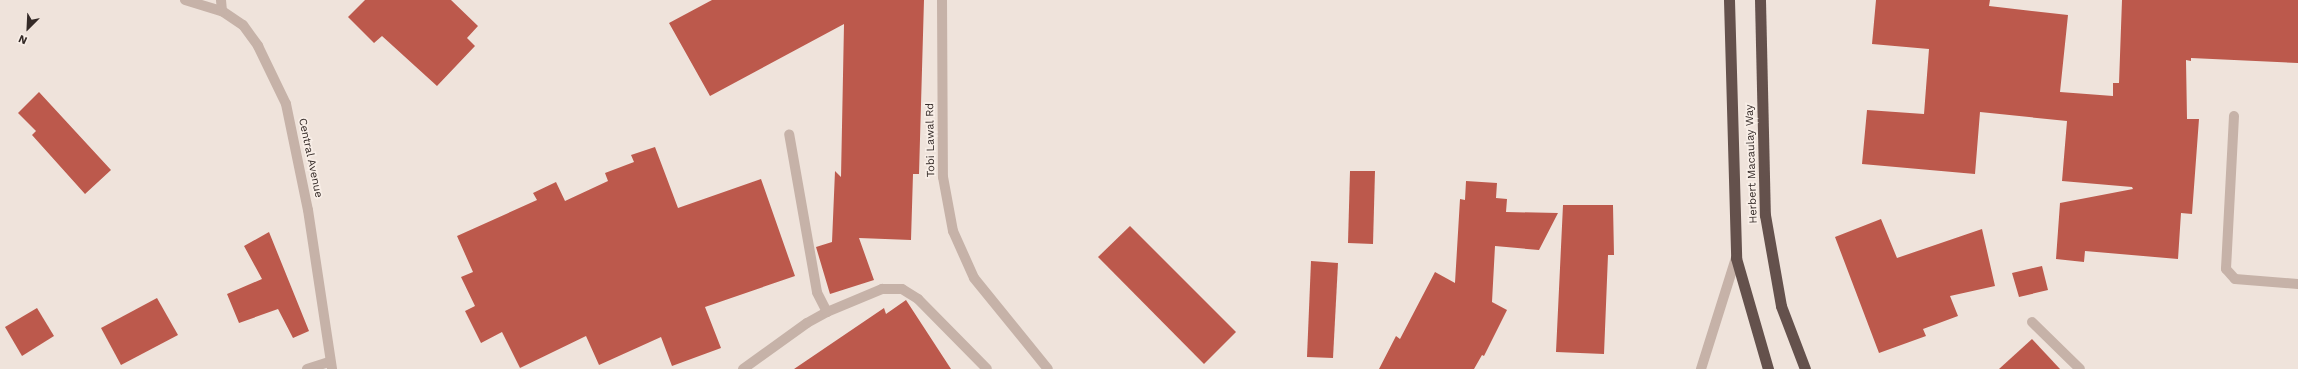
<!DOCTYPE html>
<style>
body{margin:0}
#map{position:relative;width:2298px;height:369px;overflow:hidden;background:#efe3db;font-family:"Work Sans",sans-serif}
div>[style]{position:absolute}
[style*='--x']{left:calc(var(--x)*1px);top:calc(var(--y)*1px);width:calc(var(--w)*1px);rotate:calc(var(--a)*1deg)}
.building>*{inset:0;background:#bc594c}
.minor>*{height:10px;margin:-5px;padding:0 5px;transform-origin:5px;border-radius:5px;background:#c6b2a8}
.tertiary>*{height:10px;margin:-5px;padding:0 5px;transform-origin:5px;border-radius:5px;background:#c6b2a8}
.trunk>*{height:11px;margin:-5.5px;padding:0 5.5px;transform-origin:5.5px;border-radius:5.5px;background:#64514c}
span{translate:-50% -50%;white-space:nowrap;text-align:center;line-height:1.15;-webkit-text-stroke:3.5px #f8eee7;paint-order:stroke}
.street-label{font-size:11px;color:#342a27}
.north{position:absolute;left:8px;top:8px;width:40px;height:40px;-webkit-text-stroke:3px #f8eee7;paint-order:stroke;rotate:204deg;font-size:11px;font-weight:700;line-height:16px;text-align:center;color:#342a27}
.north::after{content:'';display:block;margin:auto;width:14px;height:18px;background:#342a27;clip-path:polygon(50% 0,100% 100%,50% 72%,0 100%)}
</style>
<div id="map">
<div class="building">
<i style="clip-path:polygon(365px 0,451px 0,478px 26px,467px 38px,475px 46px,437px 86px,382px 36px,374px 43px,348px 17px)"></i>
<i style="clip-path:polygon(712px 0,924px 0,919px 174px,913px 174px,911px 240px,859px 238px,874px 280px,830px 294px,816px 247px,832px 242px,835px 171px,841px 177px,844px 24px,710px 96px,669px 23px)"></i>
<i style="clip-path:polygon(1876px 0,1990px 0,1989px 6px,2068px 15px,2060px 92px,2113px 96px,2113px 83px,2119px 83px,2122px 0,2298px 0,2298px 63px,2191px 58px,2191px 61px,2186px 60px,2187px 119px,2199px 119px,2192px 214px,2181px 213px,2178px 259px,2085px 251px,2084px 262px,2056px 259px,2060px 203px,2133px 189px,2132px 187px,2062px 181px,2067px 121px,1980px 112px,1975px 174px,1862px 164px,1867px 110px,1924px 114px,1929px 49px,1872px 44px)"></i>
<i style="clip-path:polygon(39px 92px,111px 170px,85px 194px,32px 135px,36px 131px,18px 113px)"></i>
<i style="clip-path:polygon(655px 147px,678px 208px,761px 179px,795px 276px,705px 307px,721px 348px,672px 366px,661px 337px,599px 365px,586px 336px,520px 368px,502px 332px,481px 343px,465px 311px,475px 306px,461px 277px,473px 272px,457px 236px,537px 200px,533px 193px,556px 182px,565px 201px,608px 181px,605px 173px,634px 162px,631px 155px)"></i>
<i style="clip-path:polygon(1350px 171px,1375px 171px,1373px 244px,1348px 243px)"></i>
<i style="clip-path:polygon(1466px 181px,1497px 183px,1496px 198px,1507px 199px,1506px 212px,1558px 213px,1539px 250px,1495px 246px,1492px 302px,1507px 310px,1484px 356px,1482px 355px,1474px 369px,1379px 369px,1396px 336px,1400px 339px,1435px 272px,1455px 283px,1460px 199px,1465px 200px)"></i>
<i style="clip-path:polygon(1563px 205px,1613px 205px,1614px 255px,1608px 255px,1604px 354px,1556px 352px)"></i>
<i style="clip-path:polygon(1881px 219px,1897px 258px,1982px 229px,1995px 286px,1950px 296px,1958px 316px,1923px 329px,1926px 336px,1879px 353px,1835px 237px)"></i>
<i style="clip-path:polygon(1130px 226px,1236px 332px,1204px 364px,1098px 257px)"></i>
<i style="clip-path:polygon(269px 232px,309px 331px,293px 338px,278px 309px,239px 323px,227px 294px,262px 279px,244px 246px)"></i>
<i style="clip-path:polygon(1311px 261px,1338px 263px,1333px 358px,1307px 357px)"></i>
<i style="clip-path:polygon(2042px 266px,2048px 290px,2019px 297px,2012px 273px)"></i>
<i style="clip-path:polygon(157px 298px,178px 335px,121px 365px,101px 328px)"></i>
<i style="clip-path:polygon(906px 300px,951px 369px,794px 369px,884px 308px,886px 314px)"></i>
<i style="clip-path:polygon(37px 308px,54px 336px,22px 356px,5px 327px)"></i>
<i style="clip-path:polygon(2032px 339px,2060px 369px,1999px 369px)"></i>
</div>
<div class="minor">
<i style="--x:185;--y:0;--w:39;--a:17"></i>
<i style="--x:222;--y:11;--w:25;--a:34"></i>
<i style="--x:243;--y:25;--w:26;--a:54"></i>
<i style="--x:258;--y:46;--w:64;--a:64.2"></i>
<i style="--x:286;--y:104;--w:108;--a:78.3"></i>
<i style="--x:308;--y:210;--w:161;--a:81.4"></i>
<i style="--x:221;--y:0;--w:11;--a:85"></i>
<i style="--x:942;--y:0;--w:177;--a:89.7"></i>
<i style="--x:943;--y:177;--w:55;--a:79.5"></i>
<i style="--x:953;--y:231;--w:51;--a:65.9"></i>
<i style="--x:974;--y:278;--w:117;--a:50.9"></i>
<i style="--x:2234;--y:116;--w:153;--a:93"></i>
<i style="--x:2226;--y:269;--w:13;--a:48"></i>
<i style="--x:2235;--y:279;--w:63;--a:4.5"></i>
<i style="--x:827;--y:312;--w:60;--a:-22.7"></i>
<i style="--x:882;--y:289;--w:20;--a:0"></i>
<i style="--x:902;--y:289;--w:19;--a:32"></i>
<i style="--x:918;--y:299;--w:98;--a:45.4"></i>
<i style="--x:2032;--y:322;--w:67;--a:44.4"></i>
<i style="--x:307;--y:369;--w:23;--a:-18"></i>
<i style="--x:743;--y:369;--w:79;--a:-35.7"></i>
<i style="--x:807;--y:323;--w:23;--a:-29"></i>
<i style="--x:827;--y:312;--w:22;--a:-117"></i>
<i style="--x:817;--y:292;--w:160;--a:-100"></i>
</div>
<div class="tertiary">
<i style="--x:1701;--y:369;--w:116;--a:-72.5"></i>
</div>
<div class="trunk">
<i style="--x:1729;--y:0;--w:258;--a:88.4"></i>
<i style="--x:1736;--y:258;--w:116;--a:73.9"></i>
<i style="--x:1760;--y:0;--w:215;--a:88.7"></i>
<i style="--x:1765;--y:215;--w:92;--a:80"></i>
<i style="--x:1781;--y:306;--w:67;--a:69.1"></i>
</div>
<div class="street-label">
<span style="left:931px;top:140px;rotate:-91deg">Tobi Lawal Rd</span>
<span style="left:310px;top:158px;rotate:78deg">Central Avenue</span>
<span style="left:1752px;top:164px;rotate:-92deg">Herbert Macaulay Way</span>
</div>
<div class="north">N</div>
</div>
